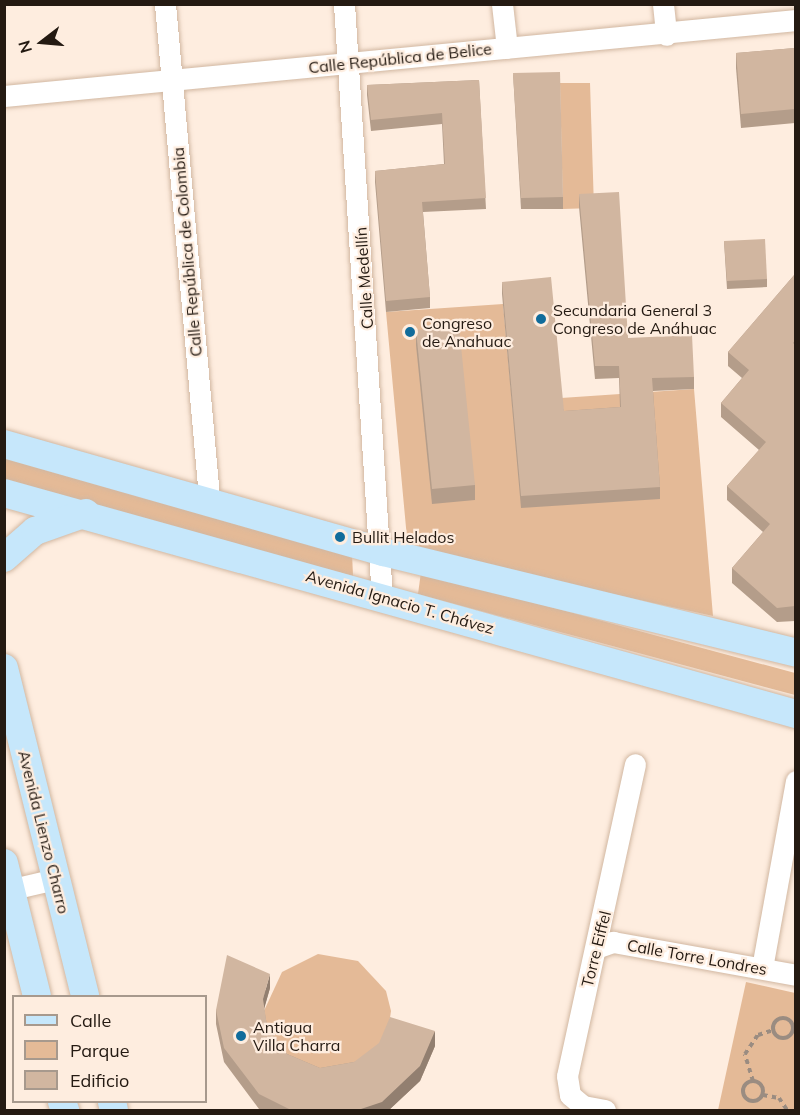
<!DOCTYPE html>
<meta charset="utf-8">
<style>
body{margin:0}
#map{position:relative;width:800px;height:1115px;overflow:hidden;background:#feeddf;font-family:Mulish,sans-serif}
div>[style]{position:absolute}
[style*='--x']{left:calc(var(--x)*1px);top:calc(var(--y)*1px);width:calc(var(--w)*1px);rotate:calc(var(--a)*1deg)}
.green>*{inset:0;background:#e4ba97}
.path>*{height:4px;margin-top:-2px;transform-origin:0;background:repeating-linear-gradient(90deg,#9a8c81 0 4.5px,transparent 0 9px)}
.path>.ring{margin:-2px;padding:0;box-sizing:content-box;background:none;border:4px solid #9a8c81;border-radius:50%}
.roads{filter:drop-shadow(0 0 2px #d1b7a1) drop-shadow(0 0 2px #d1b7a1)}
.street>*{height:21px;margin:-10.5px;padding:0 10.5px;transform-origin:10.5px;border-radius:10.5px;background:#fff}
.secondary>*{height:28px;margin:-14px;padding:0 14px;transform-origin:14px;border-radius:14px;background:#c6e7fb}
.wall>*{inset:0;background:#b49d8a}
.shaded-wall>*{inset:0;background:#927f70}
.building>*{inset:0;background:#d1b6a0}
.dots>*{width:16px;height:16px;translate:-50% -50%;box-sizing:border-box;border:3px solid #feeddf;border-radius:50%}
span{translate:-50% -50%;white-space:nowrap;text-align:center;line-height:1.15;-webkit-text-stroke:4.5px #feeddf;paint-order:stroke}
.street-label{font-size:16px;color:#241a12}
.poi-label{font-size:16px;color:#241a12}
.left{translate:0 -50%;text-align:left}
.frame{position:absolute;inset:0;border:6px solid #241a12;pointer-events:none}
.legend{position:absolute;left:12px;top:995px;width:195px;height:108px;box-sizing:border-box;background:#feeddf;border:2px solid #a7998d;margin:0;padding:8px 10px;list-style:none;font-size:18px;color:#241a12}
.legend li{display:flex;align-items:center;gap:12px;height:30px}
.legend b{width:30px;border:2px solid #a7998d}
.north{position:absolute;left:12px;top:12px;width:60px;height:60px;-webkit-text-stroke:4px #feeddf;paint-order:stroke;rotate:254deg;font-size:16px;font-weight:700;line-height:24px;text-align:center;color:#241a12}
.north::after{content:'';display:block;margin:auto;width:21px;height:27px;background:#241a12;clip-path:polygon(50% 0,100% 100%,50% 72%,0 100%)}
</style>
<div id="map">
<div class="green">
<i style="clip-path:polygon(560px 83px,590px 83px,594px 208px,563px 209px)"></i>
<i style="clip-path:polygon(503px 304px,522px 508px,561px 398px,694px 389px,713px 616px,408px 549px,386px 312px)"></i>
<i style="clip-path:polygon(4px 457px,352px 553px,353px 576px,5px 484px)"></i>
<i style="clip-path:polygon(421px 572px,795px 673px,795px 695px,418px 594px)"></i>
<i style="clip-path:polygon(318px 954px,358px 961px,386px 991px,391px 1011px,386px 1045px,337px 1082px,275px 1056px,263px 1013px,282px 972px)"></i>
<i style="clip-path:polygon(746px 982px,795px 993px,795px 1110px,718px 1110px)"></i>
</div>
<div class="path">
<i class="ring" style="left:773px;top:1018px;width:16px;height:16px"></i>
<i class="ring" style="left:743px;top:1081px;width:16px;height:16px"></i>
<i style="--x:753;--y:1081;--w:28;--a:-107"></i>
<i style="--x:745;--y:1054;--w:23;--a:-56"></i>
<i style="--x:758;--y:1035;--w:16;--a:-18"></i>
<i style="--x:763;--y:1095;--w:16;--a:11"></i>
<i style="--x:779;--y:1098;--w:14;--a:56"></i>
</div>
<div class="roads">
<div class="street">
<i style="--x:165;--y:4;--w:497;--a:84.9"></i>
<i style="--x:344;--y:4;--w:595;--a:86.34"></i>
<i style="--x:502;--y:4;--w:44;--a:83.5"></i>
<i style="--x:663;--y:4;--w:31;--a:84"></i>
<i style="--x:4;--y:96;--w:796;--a:-5.48"></i>
<i style="--x:4;--y:891;--w:52;--a:-13.2"></i>
<i style="--x:599;--y:947;--w:15;--a:-20"></i>
<i style="--x:613;--y:942;--w:186;--a:10.2"></i>
<i style="--x:762;--y:968;--w:190;--a:-79.7"></i>
<i style="--x:605;--y:1110;--w:22;--a:-170"></i>
<i style="--x:583;--y:1106;--w:17;--a:-140"></i>
<i style="--x:570;--y:1095;--w:19;--a:-99"></i>
<i style="--x:567;--y:1076;--w:319;--a:-77.7"></i>
</div>
<div class="secondary">
<i style="--x:4;--y:444;--w:394;--a:15.9"></i>
<i style="--x:383;--y:552;--w:425;--a:13.7"></i>
<i style="--x:4;--y:493;--w:822;--a:15.59"></i>
<i style="--x:4;--y:558;--w:41;--a:-41.1"></i>
<i style="--x:35;--y:531;--w:54;--a:-19.4"></i>
<i style="--x:4;--y:668;--w:338;--a:76.1"></i>
<i style="--x:4;--y:863;--w:137;--a:76.1"></i>
<i style="--x:62;--y:1102;--w:9;--a:69"></i>
<i style="--x:112;--y:1102;--w:8;--a:76"></i>
</div>
</div>
<div class="wall">
<i style="clip-path:polygon(795px 48px,795px 123px,741px 128px,736px 68px,736px 53px)"></i>
<i style="clip-path:polygon(513px 73px,563px 197px,563px 209px,521px 209px)"></i>
<i style="clip-path:polygon(479px 80px,486px 209px,423px 212px,430px 297px,430px 308px,386px 312px,375px 182px,375px 171px,444px 164px,442px 124px,371px 131px,367px 95px,367px 85px)"></i>
<i style="clip-path:polygon(579px 194px,628px 338px,694px 377px,694px 389px,653px 391px,660px 487px,660px 499px,521px 508px,502px 294px,502px 282px,564px 411px,620px 407px,619px 378px,595px 379px,579px 207px)"></i>
<i style="clip-path:polygon(724px 241px,767px 279px,767px 287px,727px 289px)"></i>
<i style="clip-path:polygon(795px 274px,795px 621px,777px 622px,732px 583px,732px 568px,763px 532px,727px 500px,727px 486px,759px 450px,721px 417px,721px 403px,742px 378px,728px 366px,728px 352px)"></i>
<i style="clip-path:polygon(416px 330px,475px 485px,475px 500px,432px 504px,416px 345px)"></i>
<i style="clip-path:polygon(270px 988px,264px 1008px,267px 1026px,287px 1054px,320px 1068px,354px 1062px,435px 1046px,420px 1081px,389px 1110px,262px 1110px,259px 1109px,224px 1062px,216px 1024px,216px 1010px)"></i>
</div>
<div class="shaded-wall">
<i style="clip-path:polygon(270px 974px,270px 988px,263px 1013px,263px 999px)"></i>
<i style="clip-path:polygon(435px 1031px,435px 1046px,420px 1081px,389px 1110px,358px 1110px)"></i>
</div>
<div class="building">
<i style="clip-path:polygon(795px 48px,795px 109px,741px 114px,736px 53px)"></i>
<i style="clip-path:polygon(560px 72px,563px 197px,521px 198px,513px 73px)"></i>
<i style="clip-path:polygon(479px 80px,486px 198px,422px 202px,430px 297px,386px 301px,375px 171px,445px 164px,442px 113px,371px 120px,367px 85px)"></i>
<i style="clip-path:polygon(619px 192px,628px 338px,692px 335px,694px 377px,652px 378px,660px 487px,521px 496px,502px 282px,551px 277px,564px 411px,621px 407px,619px 366px,595px 366px,579px 194px)"></i>
<i style="clip-path:polygon(765px 239px,767px 279px,727px 281px,724px 241px)"></i>
<i style="clip-path:polygon(795px 274px,795px 340px,793px 343px,795px 345px,795px 606px,777px 608px,732px 568px,770px 524px,727px 486px,766px 442px,721px 403px,749px 370px,728px 352px)"></i>
<i style="clip-path:polygon(459px 326px,475px 485px,432px 489px,416px 330px)"></i>
<i style="clip-path:polygon(227px 955px,270px 974px,263px 999px,267px 1026px,287px 1054px,320px 1068px,354px 1062px,379px 1043px,390px 1017px,435px 1031px,420px 1066px,382px 1102px,358px 1110px,291px 1110px,259px 1094px,224px 1048px,216px 1010px)"></i>
</div>
<div class="dots">
<i style="left:541px;top:319px;background:#116c9b"></i>
<i style="left:410px;top:332px;background:#116c9b"></i>
<i style="left:340px;top:537px;background:#116c9b"></i>
<i style="left:241px;top:1036px;background:#116c9b"></i>
</div>
<div class="street-label">
<span style="left:400px;top:58px;rotate:-6deg">Calle República de Belice</span>
<span style="left:187px;top:252px;rotate:-95deg">Calle República de Colombia</span>
<span style="left:364px;top:278px;rotate:-94deg">Calle Medellín</span>
<span style="left:400px;top:602px;rotate:16deg">Avenida Ignacio T. Chávez</span>
<span style="left:44px;top:832px;rotate:76deg">Avenida Lienzo Charro</span>
<span style="left:596px;top:949px;rotate:-76deg">Torre Eiffel</span>
<span style="left:697px;top:957px;rotate:10deg">Calle Torre Londres</span>
</div>
<div class="poi-label">
<span class="left" style="left:553px;top:319px">Secundaria General 3<br>Congreso de Anáhuac</span>
<span class="left" style="left:422px;top:332px">Congreso<br>de Anahuac</span>
<span class="left" style="left:352px;top:537px">Bullit Helados</span>
<span class="left" style="left:253px;top:1036px">Antigua<br>Villa Charra</span>
</div>
<div class="frame"></div>
<ul class="legend">
<li><b style="height:8px;background:#c6e7fb"></b>Calle</li>
<li><b style="height:16px;background:#e4ba97"></b>Parque</li>
<li><b style="height:16px;background:#d1b6a0"></b>Edificio</li>
</ul>
<div class="north">N</div>
</div>
